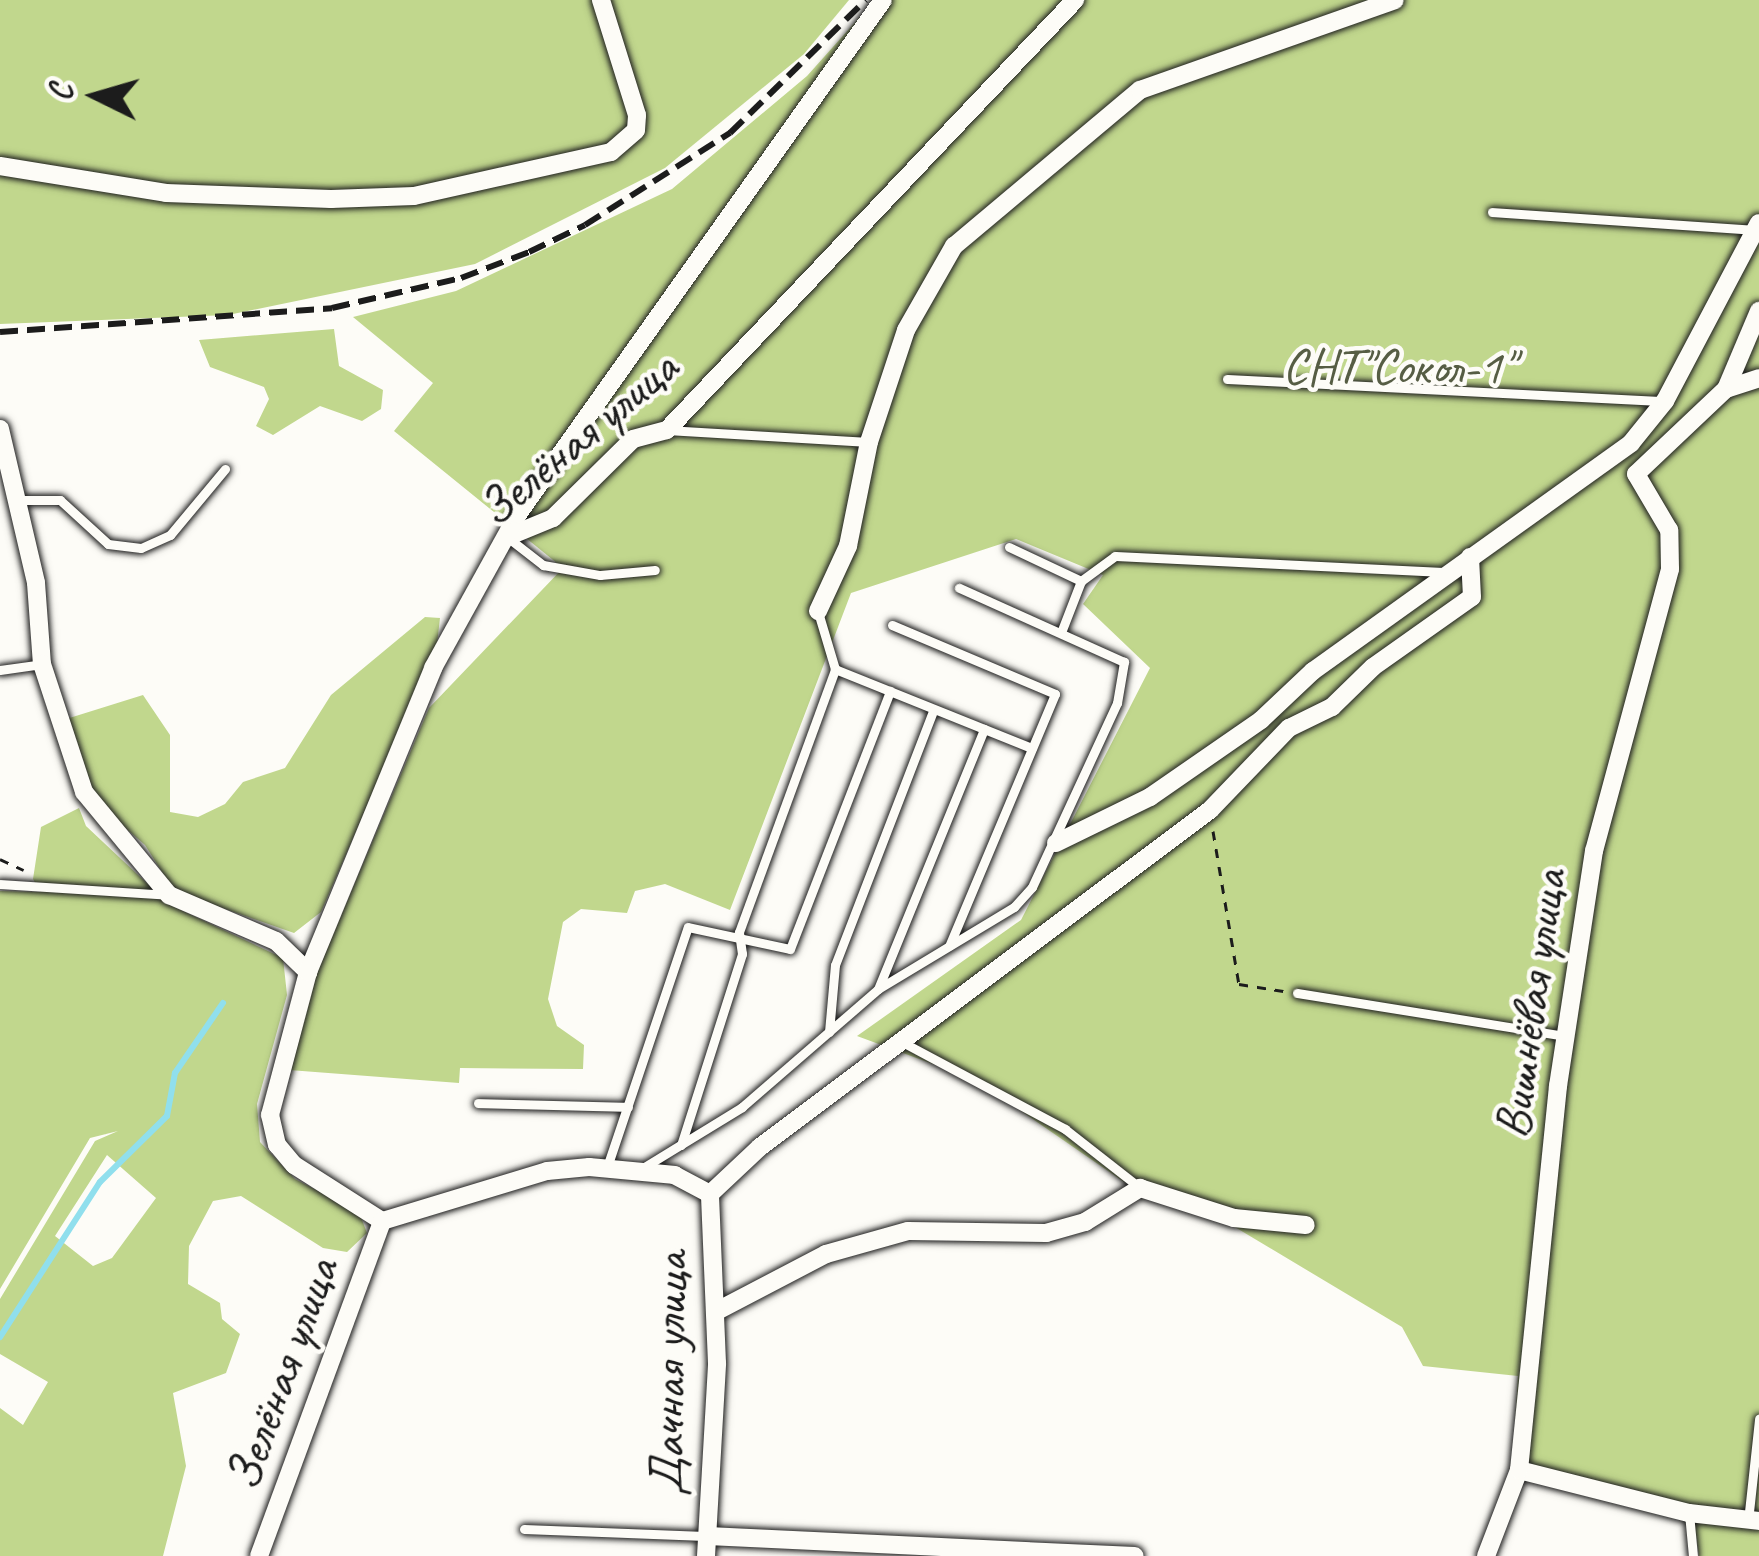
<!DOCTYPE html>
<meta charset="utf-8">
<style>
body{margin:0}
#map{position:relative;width:1759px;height:1556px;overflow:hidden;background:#fdfcf7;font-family:Caveat,sans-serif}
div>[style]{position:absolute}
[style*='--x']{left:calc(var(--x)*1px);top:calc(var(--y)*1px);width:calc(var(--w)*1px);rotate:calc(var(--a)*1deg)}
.green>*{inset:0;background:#c1d78d}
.stream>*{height:6px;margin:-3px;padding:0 3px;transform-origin:3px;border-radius:3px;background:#90dfed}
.path>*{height:3px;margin-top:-1.5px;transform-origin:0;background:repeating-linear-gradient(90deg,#1c1c1c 0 9px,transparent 0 18px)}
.roads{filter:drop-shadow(0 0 3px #1c1c1c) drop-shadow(0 0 3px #1c1c1c)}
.service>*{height:9px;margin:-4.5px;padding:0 4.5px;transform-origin:4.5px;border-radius:4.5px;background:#fdfcf7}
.minor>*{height:18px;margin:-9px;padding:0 9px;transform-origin:9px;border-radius:9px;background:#fdfcf7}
.rail>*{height:6px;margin-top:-3px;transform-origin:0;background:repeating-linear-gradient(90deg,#1c1c1c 0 18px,transparent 0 27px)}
span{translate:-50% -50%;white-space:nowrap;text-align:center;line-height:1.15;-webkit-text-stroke:9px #fdfcf7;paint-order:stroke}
.park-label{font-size:51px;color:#565d44}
.street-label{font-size:51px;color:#1c1c1c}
.north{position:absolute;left:36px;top:36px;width:120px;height:120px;-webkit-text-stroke:9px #fdfcf7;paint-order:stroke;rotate:275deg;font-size:33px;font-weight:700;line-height:48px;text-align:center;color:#1c1c1c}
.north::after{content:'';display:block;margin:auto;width:42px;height:54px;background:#1c1c1c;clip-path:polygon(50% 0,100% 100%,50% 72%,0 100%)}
</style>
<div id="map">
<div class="green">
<i style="clip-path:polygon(0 0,849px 0,804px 54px,665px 168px,475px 264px,228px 315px,0 324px)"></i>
<i style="clip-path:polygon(875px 0,1759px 0,1759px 1556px,1699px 1556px,1696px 1534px,1666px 1501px,1512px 1468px,1518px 1376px,1423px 1366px,1402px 1327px,1198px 1205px,1124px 1182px,976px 1080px,857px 1036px,1021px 920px,1150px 668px,1083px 604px,1103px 575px,1016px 539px,851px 593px,730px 910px,665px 884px,635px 891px,627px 913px,581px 909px,563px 922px,548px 999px,557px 1026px,584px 1045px,583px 1069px,460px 1068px,459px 1083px,289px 1070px,313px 982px,429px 708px,563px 568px,394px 431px,433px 383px,353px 317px,456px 291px,672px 189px,807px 76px)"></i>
<i style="clip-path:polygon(334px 329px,339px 366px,383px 390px,381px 409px,362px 421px,320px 406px,273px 435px,256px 426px,269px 399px,264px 387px,210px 367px,199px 340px)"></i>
<i style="clip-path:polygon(425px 617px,440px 618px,437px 644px,321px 912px,294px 933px,174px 891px,145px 845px,100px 806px,63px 720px,143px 695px,170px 735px,170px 812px,198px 817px,225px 804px,243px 782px,285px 768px,331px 695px)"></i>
<i style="clip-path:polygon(evenodd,79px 808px,86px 826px,170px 905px,283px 958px,287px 995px,257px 1104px,260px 1142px,295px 1179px,359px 1212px,367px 1233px,347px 1252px,323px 1248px,241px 1196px,213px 1201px,189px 1246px,188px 1284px,220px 1303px,222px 1319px,240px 1334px,226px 1373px,173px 1393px,186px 1466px,163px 1556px,0 1556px,0 1408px,23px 1425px,48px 1382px,0 1354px,0 1299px,95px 1141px,118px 1131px,90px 1138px,0 1289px,0 891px,40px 892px,33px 879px,41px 827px,79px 808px,107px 1155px,156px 1198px,112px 1258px,93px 1266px,55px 1236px,107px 1155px)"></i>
</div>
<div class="stream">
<i style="--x:0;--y:1337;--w:184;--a:-57.2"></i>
<i style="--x:100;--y:1182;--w:94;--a:-44.6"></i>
<i style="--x:167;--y:1116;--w:44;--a:-79.5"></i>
<i style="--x:175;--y:1073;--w:85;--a:-55.6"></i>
</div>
<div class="path">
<i style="--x:1213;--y:831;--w:155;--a:80.4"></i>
<i style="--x:1239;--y:984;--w:45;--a:9"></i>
<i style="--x:0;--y:859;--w:26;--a:25"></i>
</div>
<div class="roads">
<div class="service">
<i style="--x:1492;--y:212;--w:264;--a:3.9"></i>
<i style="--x:1227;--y:379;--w:439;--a:2.9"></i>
<i style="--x:667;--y:430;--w:202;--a:3.4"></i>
<i style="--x:14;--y:500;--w:46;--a:0"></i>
<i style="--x:60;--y:500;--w:65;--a:42.5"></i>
<i style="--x:108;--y:544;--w:33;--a:7"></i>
<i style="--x:141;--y:548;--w:32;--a:-24"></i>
<i style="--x:170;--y:535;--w:86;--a:-50.2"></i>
<i style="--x:507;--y:537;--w:46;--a:37.9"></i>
<i style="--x:543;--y:565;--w:58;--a:10"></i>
<i style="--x:600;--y:575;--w:55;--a:-5.2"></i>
<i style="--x:1009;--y:547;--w:80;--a:25.3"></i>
<i style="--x:1081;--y:581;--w:53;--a:111.2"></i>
<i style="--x:1081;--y:581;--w:42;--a:-36.3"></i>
<i style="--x:1115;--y:556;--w:329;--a:2.8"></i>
<i style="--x:818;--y:612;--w:59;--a:73.4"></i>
<i style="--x:892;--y:625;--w:177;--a:22.9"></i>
<i style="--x:1055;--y:694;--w:273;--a:112.8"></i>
<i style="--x:0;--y:670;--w:42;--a:-8.1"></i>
<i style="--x:0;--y:884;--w:168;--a:3.7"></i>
<i style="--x:878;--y:989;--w:281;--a:-67.8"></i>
<i style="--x:1297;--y:993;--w:271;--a:9.1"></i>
<i style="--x:829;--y:1032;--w:67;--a:-84.9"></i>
<i style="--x:835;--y:965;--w:274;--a:-68.9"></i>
<i style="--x:904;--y:1043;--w:183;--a:28.1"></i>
<i style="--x:1065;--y:1129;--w:94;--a:38.1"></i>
<i style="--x:478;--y:1103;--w:150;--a:1.5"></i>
<i style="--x:681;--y:1145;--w:201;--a:-72.3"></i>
<i style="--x:742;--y:954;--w:22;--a:-98"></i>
<i style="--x:739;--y:932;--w:280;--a:-69.9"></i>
<i style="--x:835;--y:669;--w:212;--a:21.9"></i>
<i style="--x:607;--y:1167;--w:253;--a:-71.4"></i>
<i style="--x:688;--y:927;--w:104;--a:12.2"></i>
<i style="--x:790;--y:949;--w:277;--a:-68.8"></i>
<i style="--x:641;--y:1169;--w:119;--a:-31.5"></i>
<i style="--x:742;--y:1107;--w:180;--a:-40.9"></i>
<i style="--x:878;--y:989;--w:159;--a:-31.1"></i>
<i style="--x:1014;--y:907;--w:27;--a:-48"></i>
<i style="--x:1032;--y:887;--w:203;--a:-65.2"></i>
<i style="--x:1117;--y:703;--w:42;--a:-80.3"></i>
<i style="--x:1124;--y:662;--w:181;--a:-155.8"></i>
<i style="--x:1689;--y:1513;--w:43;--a:84.7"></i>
<i style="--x:1748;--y:1521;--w:103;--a:-83.8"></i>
<i style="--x:524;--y:1529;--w:181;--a:2.2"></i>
</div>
<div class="minor">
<i style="--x:0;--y:166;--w:168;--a:9.2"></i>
<i style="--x:166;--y:193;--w:165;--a:2.1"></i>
<i style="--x:331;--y:199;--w:83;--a:-2.1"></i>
<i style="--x:414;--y:196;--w:202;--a:-12.6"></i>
<i style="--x:611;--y:152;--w:33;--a:-41"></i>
<i style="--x:636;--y:130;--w:15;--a:-86"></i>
<i style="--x:637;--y:115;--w:121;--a:-107.4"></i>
<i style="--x:1726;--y:389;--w:85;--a:-67.1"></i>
<i style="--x:0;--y:429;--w:158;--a:76.8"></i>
<i style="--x:36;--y:583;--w:81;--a:85.8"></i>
<i style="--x:42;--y:664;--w:135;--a:71.8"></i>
<i style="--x:84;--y:792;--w:134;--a:50.5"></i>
<i style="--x:169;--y:895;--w:116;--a:23.3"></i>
<i style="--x:276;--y:941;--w:45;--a:44.1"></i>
<i style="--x:507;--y:537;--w:50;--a:-22.4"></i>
<i style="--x:553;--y:518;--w:112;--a:-44.6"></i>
<i style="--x:633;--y:439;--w:35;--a:-15"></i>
<i style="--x:667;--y:430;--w:593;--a:-46.5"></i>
<i style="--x:818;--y:611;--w:72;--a:-65.2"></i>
<i style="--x:848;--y:546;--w:106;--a:-78.6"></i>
<i style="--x:869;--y:442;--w:118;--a:-71.7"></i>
<i style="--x:906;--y:330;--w:97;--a:-60.3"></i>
<i style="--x:954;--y:246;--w:243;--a:-40"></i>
<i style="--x:1140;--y:90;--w:270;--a:-19.4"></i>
<i style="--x:1056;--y:843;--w:105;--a:-26.1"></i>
<i style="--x:1150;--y:797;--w:135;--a:-34.7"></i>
<i style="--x:1261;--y:720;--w:71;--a:-43.3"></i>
<i style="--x:1313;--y:671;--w:391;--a:-35.6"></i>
<i style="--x:1631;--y:443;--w:54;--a:-51"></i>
<i style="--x:1665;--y:401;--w:201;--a:-62.2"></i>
<i style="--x:710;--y:1194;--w:40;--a:-152"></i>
<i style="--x:675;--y:1175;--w:86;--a:-174.7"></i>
<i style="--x:589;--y:1167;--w:42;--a:174.6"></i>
<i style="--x:547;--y:1171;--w:172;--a:163.1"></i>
<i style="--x:382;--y:1221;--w:104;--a:-147.5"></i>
<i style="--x:294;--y:1165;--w:26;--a:-130"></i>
<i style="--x:277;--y:1145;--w:31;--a:-103"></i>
<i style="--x:270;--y:1115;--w:148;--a:-75.1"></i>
<i style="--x:308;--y:972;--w:329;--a:-67.6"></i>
<i style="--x:433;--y:668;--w:176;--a:-61.1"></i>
<i style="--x:518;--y:514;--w:630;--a:-54.62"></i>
<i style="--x:710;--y:1194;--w:69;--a:-43.2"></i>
<i style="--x:760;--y:1147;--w:562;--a:-36.83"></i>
<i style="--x:1210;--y:810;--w:114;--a:-46.1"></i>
<i style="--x:1289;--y:728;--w:48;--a:-26"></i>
<i style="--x:1332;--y:707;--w:57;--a:-44.3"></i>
<i style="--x:1373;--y:667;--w:121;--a:-35.3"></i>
<i style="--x:1472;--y:597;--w:40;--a:-92.9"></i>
<i style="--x:717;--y:1311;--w:123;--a:-27.6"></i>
<i style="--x:826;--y:1254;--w:85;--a:-15.7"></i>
<i style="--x:908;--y:1231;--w:138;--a:0.8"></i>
<i style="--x:1046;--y:1233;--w:41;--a:-15.8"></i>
<i style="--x:1085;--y:1222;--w:65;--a:-31.7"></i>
<i style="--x:1140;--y:1188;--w:99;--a:17.7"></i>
<i style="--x:1234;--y:1218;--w:72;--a:5.6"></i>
<i style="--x:1519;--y:1470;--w:175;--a:14.2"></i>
<i style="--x:1689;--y:1513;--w:70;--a:6.5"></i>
<i style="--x:708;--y:1536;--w:427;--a:2.7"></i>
<i style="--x:259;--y:1556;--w:357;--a:-69.8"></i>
<i style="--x:706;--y:1556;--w:193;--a:-86.7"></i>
<i style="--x:717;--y:1363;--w:169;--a:-92.4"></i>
<i style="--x:1486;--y:1556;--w:92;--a:-69"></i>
<i style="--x:1519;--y:1470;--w:386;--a:-84.2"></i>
<i style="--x:1558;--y:1086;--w:238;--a:-81.3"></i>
<i style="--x:1594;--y:851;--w:292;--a:-74.9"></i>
<i style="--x:1670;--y:569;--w:39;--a:-91"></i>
<i style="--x:1669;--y:530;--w:65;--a:-120.5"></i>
<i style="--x:1636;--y:474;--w:124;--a:-43.4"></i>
<i style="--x:1726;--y:389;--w:35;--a:-18"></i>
</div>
</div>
<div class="rail">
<i style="--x:0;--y:332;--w:333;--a:-4.1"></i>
<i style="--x:332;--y:308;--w:132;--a:-13.1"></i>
<i style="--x:461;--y:278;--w:73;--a:-20.9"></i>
<i style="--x:529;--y:252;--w:62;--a:-25.7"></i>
<i style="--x:585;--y:225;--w:172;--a:-32.4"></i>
<i style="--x:730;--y:133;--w:190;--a:-44.4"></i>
</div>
<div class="park-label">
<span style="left:1398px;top:366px">СНТ"Сокол-1"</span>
</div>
<div class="street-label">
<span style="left:577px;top:438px;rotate:-40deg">Зелёная улица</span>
<span style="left:1530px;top:1004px;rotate:-82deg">Вишнёвая улица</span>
<span style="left:281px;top:1374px;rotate:-70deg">Зелёная улица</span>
<span style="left:668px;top:1374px;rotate:-89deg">Дачная улица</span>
</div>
<div class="north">С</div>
</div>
